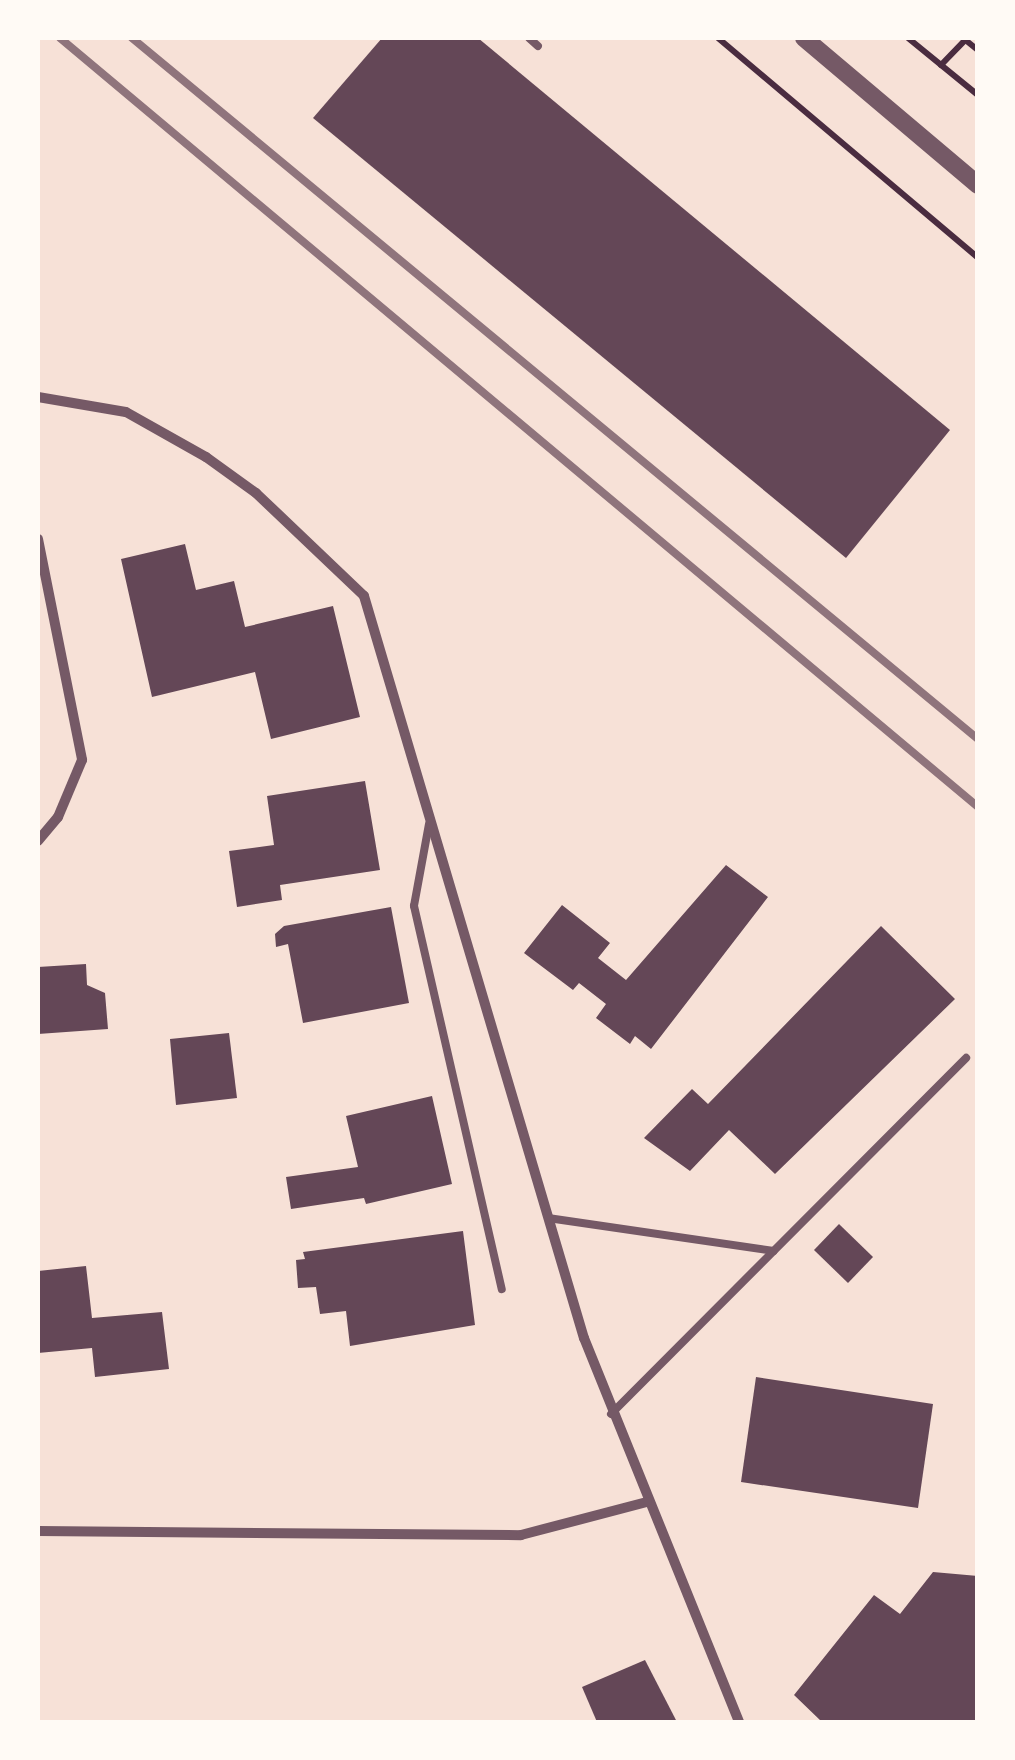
<!DOCTYPE html>
<style>
body{margin:0}
#map{position:relative;width:1015px;height:1760px;overflow:hidden;background:#f7e1d7;font-family:"Noto Sans",sans-serif}
div>[style]{position:absolute}
[style*='--x']{left:calc(var(--x)*1px);top:calc(var(--y)*1px);width:calc(var(--w)*1px);rotate:calc(var(--a)*1deg)}
.building>*{inset:0;background:#644757}
.path>*{height:6px;margin:-3px;padding:0 3px;transform-origin:3px;border-radius:3px;background:#4a2c40}
.service>*{height:8px;margin:-4px;padding:0 4px;transform-origin:4px;border-radius:4px;background:#755966}
.minor>*{height:10px;margin:-5px;padding:0 5px;transform-origin:5px;border-radius:5px;background:#755966}
.tertiary>*{height:18px;margin:-9px;padding:0 9px;transform-origin:9px;border-radius:9px;background:#755966}
.rail>*{height:8px;margin:-4px;padding:0 4px;transform-origin:4px;border-radius:4px;background:#8f747c}
span{translate:-50% -50%;white-space:nowrap;text-align:center;line-height:1.15;-webkit-text-stroke:8px #fffaf5;paint-order:stroke}
.frame{position:absolute;inset:0;border:40px solid #fffaf5;pointer-events:none}
</style>
<div id="map">
<div class="building">
<i style="clip-path:polygon(382px 38px,478px 38px,950px 430px,846px 558px,313px 118px)"></i>
<i style="clip-path:polygon(185px 544px,196px 590px,234px 581px,245px 627px,333px 606px,360px 717px,271px 739px,255px 672px,152px 697px,121px 559px)"></i>
<i style="clip-path:polygon(365px 781px,380px 870px,280px 885px,282px 900px,237px 907px,229px 851px,274px 845px,267px 796px)"></i>
<i style="clip-path:polygon(726px 865px,768px 897px,651px 1049px,635px 1036px,630px 1044px,596px 1018px,606px 1004px,579px 983px,573px 990px,524px 953px,562px 905px,610px 943px,598px 958px,626px 980px)"></i>
<i style="clip-path:polygon(391px 907px,409px 1003px,303px 1023px,288px 944px,276px 947px,275px 934px,284px 926px)"></i>
<i style="clip-path:polygon(881px 926px,955px 999px,775px 1174px,729px 1130px,690px 1171px,644px 1138px,692px 1089px,708px 1104px)"></i>
<i style="clip-path:polygon(86px 964px,87px 985px,105px 993px,108px 1029px,38px 1034px,38px 967px)"></i>
<i style="clip-path:polygon(229px 1033px,237px 1098px,176px 1105px,170px 1039px)"></i>
<i style="clip-path:polygon(432px 1096px,452px 1184px,366px 1204px,364px 1198px,291px 1209px,286px 1177px,358px 1167px,346px 1116px)"></i>
<i style="clip-path:polygon(839px 1224px,873px 1257px,848px 1283px,814px 1250px)"></i>
<i style="clip-path:polygon(463px 1231px,475px 1325px,350px 1346px,346px 1311px,320px 1314px,316px 1287px,298px 1288px,296px 1260px,305px 1259px,303px 1252px)"></i>
<i style="clip-path:polygon(86px 1266px,92px 1318px,162px 1312px,169px 1369px,95px 1377px,92px 1348px,38px 1353px,38px 1271px)"></i>
<i style="clip-path:polygon(756px 1377px,933px 1404px,918px 1508px,741px 1482px)"></i>
<i style="clip-path:polygon(933px 1572px,978px 1576px,978px 1722px,822px 1722px,794px 1695px,874px 1595px,900px 1614px)"></i>
<i style="clip-path:polygon(645px 1660px,677px 1722px,597px 1722px,582px 1687px)"></i>
</div>
<div class="path">
<i style="--x:718;--y:38;--w:341;--a:40.2"></i>
<i style="--x:908;--y:38;--w:90;--a:39.2"></i>
<i style="--x:963;--y:38;--w:19;--a:39"></i>
<i style="--x:941;--y:65;--w:35;--a:-46"></i>
</div>
<div class="service">
<i style="--x:529;--y:38;--w:12;--a:42"></i>
<i style="--x:429;--y:824;--w:83;--a:100.4"></i>
<i style="--x:414;--y:906;--w:393;--a:77.1"></i>
<i style="--x:548;--y:1218;--w:228;--a:8.3"></i>
<i style="--x:611;--y:1414;--w:503;--a:-45.08"></i>
</div>
<div class="minor">
<i style="--x:38;--y:397;--w:89;--a:9.7"></i>
<i style="--x:126;--y:412;--w:92;--a:29.4"></i>
<i style="--x:206;--y:457;--w:62;--a:35.8"></i>
<i style="--x:256;--y:493;--w:149;--a:43.6"></i>
<i style="--x:364;--y:596;--w:774;--a:73.49"></i>
<i style="--x:584;--y:1338;--w:414;--a:68"></i>
<i style="--x:38;--y:539;--w:225;--a:78.7"></i>
<i style="--x:82;--y:760;--w:62;--a:112.8"></i>
<i style="--x:58;--y:817;--w:31;--a:130"></i>
<i style="--x:38;--y:1531;--w:483;--a:0.5"></i>
<i style="--x:521;--y:1535;--w:130;--a:-14.7"></i>
</div>
<div class="tertiary">
<i style="--x:804;--y:38;--w:228;--a:40.2"></i>
</div>
<div class="rail">
<i style="--x:60;--y:38;--w:1198;--a:39.95"></i>
<i style="--x:132;--y:38;--w:1099;--a:39.65"></i>
</div>
<div class="frame"></div>
</div>
